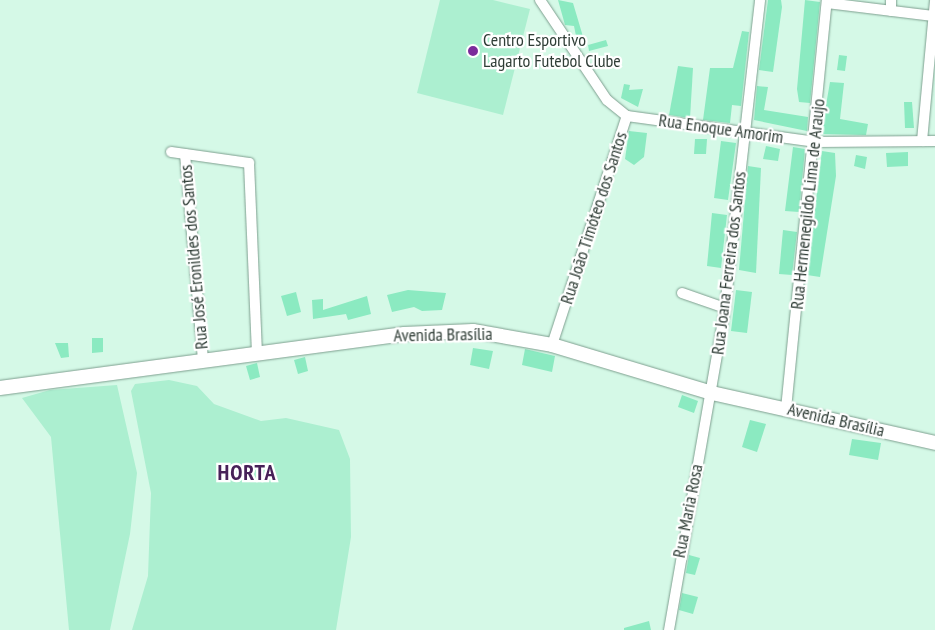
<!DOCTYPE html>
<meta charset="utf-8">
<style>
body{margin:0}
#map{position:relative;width:935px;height:630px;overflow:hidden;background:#d5f9e7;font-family:"PT Sans Narrow",sans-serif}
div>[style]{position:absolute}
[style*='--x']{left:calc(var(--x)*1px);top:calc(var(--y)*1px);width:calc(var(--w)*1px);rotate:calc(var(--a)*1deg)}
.green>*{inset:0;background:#acefd0}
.building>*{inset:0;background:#8beac1}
.roads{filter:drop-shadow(0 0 1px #7e9f8f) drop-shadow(0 0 1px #7e9f8f)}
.minor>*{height:10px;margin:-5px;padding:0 5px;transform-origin:5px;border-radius:5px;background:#fff}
.secondary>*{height:14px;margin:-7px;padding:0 7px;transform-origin:7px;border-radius:7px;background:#fff}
.dots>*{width:14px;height:14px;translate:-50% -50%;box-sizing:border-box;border:2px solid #fff;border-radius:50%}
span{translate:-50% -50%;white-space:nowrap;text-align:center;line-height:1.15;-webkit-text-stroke:4.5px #fff;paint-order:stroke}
.poi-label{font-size:18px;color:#2f3d36}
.left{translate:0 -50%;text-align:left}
.street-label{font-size:18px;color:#2f3d36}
.district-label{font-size:22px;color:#472158;font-weight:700;letter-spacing:1px}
</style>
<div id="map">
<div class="green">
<i style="clip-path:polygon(440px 0,493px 0,530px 9px,503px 115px,417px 93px)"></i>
<i style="clip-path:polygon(169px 380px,197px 386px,214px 404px,261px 421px,286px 418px,339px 430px,350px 459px,351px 537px,336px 630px,132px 630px,148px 576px,151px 493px,131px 391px,135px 384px)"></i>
<i style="clip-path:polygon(117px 385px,137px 473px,130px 534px,110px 630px,69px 630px,51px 437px,22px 398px,50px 390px)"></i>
</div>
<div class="building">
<i style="clip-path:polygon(558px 0,573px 3px,584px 40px,577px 41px,574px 26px,565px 25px)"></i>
<i style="clip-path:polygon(768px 0,781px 0,782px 7px,773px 72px,759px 70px)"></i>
<i style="clip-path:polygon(805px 0,820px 2px,810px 103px,799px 102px,797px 89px)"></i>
<i style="clip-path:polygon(742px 31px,749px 32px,741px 106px,732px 105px,730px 123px,703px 120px,710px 68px,733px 68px)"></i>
<i style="clip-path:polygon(606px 40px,608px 46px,589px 51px,588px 45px)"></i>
<i style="clip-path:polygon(839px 55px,847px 56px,845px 71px,837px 70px)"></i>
<i style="clip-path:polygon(678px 66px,693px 68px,690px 118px,669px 115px)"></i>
<i style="clip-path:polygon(830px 82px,844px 83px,840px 119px,868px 124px,866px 135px,821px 134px)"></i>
<i style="clip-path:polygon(624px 84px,630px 85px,629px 90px,643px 89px,638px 107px,621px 98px)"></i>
<i style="clip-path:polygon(757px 86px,768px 87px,764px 110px,808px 117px,807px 131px,754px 120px)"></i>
<i style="clip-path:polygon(904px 102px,912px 102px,914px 128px,905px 128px)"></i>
<i style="clip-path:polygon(629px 131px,647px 133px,644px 157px,634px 165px,625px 159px)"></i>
<i style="clip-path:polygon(695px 139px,707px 139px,706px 154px,694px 154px)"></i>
<i style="clip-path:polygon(721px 141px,736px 143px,728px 200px,714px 198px)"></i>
<i style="clip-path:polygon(766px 146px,780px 149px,778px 161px,763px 159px)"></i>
<i style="clip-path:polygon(793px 147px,805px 149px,799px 212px,785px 211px)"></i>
<i style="clip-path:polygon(822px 151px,835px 153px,836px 176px,820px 277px,807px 275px)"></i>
<i style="clip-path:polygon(908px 152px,908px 166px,887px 167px,886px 153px)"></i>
<i style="clip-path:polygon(856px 155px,867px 157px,865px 169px,854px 166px)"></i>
<i style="clip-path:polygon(748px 166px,761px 168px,756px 273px,739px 270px)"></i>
<i style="clip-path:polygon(712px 213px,727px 215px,721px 268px,707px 266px)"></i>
<i style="clip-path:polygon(783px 230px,797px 232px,792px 275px,779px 274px)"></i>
<i style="clip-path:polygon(408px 290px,446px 293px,442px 310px,422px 311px,414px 307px,392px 312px,387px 295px)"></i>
<i style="clip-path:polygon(736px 290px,752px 292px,747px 333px,731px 331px)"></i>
<i style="clip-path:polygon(296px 292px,301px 312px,287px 316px,281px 296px)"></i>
<i style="clip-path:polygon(367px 296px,371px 314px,348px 320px,346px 314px,313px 319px,312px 300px,323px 299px,323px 310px)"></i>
<i style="clip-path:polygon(92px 338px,103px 338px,103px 352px,92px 353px)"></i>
<i style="clip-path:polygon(55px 343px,68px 343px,69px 357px,61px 358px)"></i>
<i style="clip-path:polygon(473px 348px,493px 351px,489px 369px,470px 365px)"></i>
<i style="clip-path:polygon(525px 349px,555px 356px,552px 372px,522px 365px)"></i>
<i style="clip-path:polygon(305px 357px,308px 371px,298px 374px,294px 360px)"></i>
<i style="clip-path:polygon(257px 363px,260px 377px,250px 380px,246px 366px)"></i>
<i style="clip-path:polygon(682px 395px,698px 401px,694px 413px,678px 407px)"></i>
<i style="clip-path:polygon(750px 420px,766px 424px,757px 452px,742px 447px)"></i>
<i style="clip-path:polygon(852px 439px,881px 443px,878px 460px,849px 455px)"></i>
<i style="clip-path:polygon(689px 555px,700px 558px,695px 575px,686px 573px)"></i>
<i style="clip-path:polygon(682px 593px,698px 597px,693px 614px,679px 610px)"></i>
<i style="clip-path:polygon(649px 621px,651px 630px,624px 630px,624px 628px)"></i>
</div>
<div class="roads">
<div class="minor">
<i style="--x:540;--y:0;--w:120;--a:56.2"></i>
<i style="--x:607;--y:100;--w:26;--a:39"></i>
<i style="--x:627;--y:116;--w:191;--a:7.8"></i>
<i style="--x:816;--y:142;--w:119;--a:-0.5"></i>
<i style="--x:827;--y:3;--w:107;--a:7"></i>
<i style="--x:891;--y:11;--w:11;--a:-90"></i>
<i style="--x:922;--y:141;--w:142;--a:-84.7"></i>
<i style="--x:171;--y:152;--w:79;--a:8"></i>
<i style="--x:249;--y:163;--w:190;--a:87.6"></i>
<i style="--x:185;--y:154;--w:207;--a:85"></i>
<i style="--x:682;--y:293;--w:46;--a:19.2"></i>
<i style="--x:552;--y:345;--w:241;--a:-71.9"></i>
<i style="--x:786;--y:409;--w:411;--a:-84.3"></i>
<i style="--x:669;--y:630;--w:327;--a:-80.1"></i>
<i style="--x:725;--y:308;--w:310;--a:-83.5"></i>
</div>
<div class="secondary">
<i style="--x:0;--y:388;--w:408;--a:-7.6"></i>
<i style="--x:404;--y:334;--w:69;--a:-2.5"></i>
<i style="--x:473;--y:331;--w:80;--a:10"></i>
<i style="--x:552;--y:345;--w:167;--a:16.7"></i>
<i style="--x:712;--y:393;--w:229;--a:12.6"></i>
</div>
</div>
<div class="dots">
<i style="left:473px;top:51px;background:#7b2b9b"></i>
</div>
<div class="poi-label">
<span class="left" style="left:483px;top:51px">Centro Esportivo<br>Lagarto Futebol Clube</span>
</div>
<div class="street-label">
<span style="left:721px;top:129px;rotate:8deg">Rua Enoque Amorim</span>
<span style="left:808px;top:204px;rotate:-84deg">Rua Hermenegildo Lima de Araujo</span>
<span style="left:594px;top:218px;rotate:-72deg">Rua João Timóteo dos Santos</span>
<span style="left:194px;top:257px;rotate:-95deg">Rua José Eronildes dos Santos</span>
<span style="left:729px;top:263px;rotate:-83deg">Rua Joana Ferreira dos Santos</span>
<span style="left:443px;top:335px;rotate:-1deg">Avenida Brasília</span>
<span style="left:836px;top:420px;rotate:13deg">Avenida Brasília</span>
<span style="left:688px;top:511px;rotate:-79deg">Rua Maria Rosa</span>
</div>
<div class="district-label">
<span style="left:247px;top:473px">HORTA</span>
</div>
</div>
